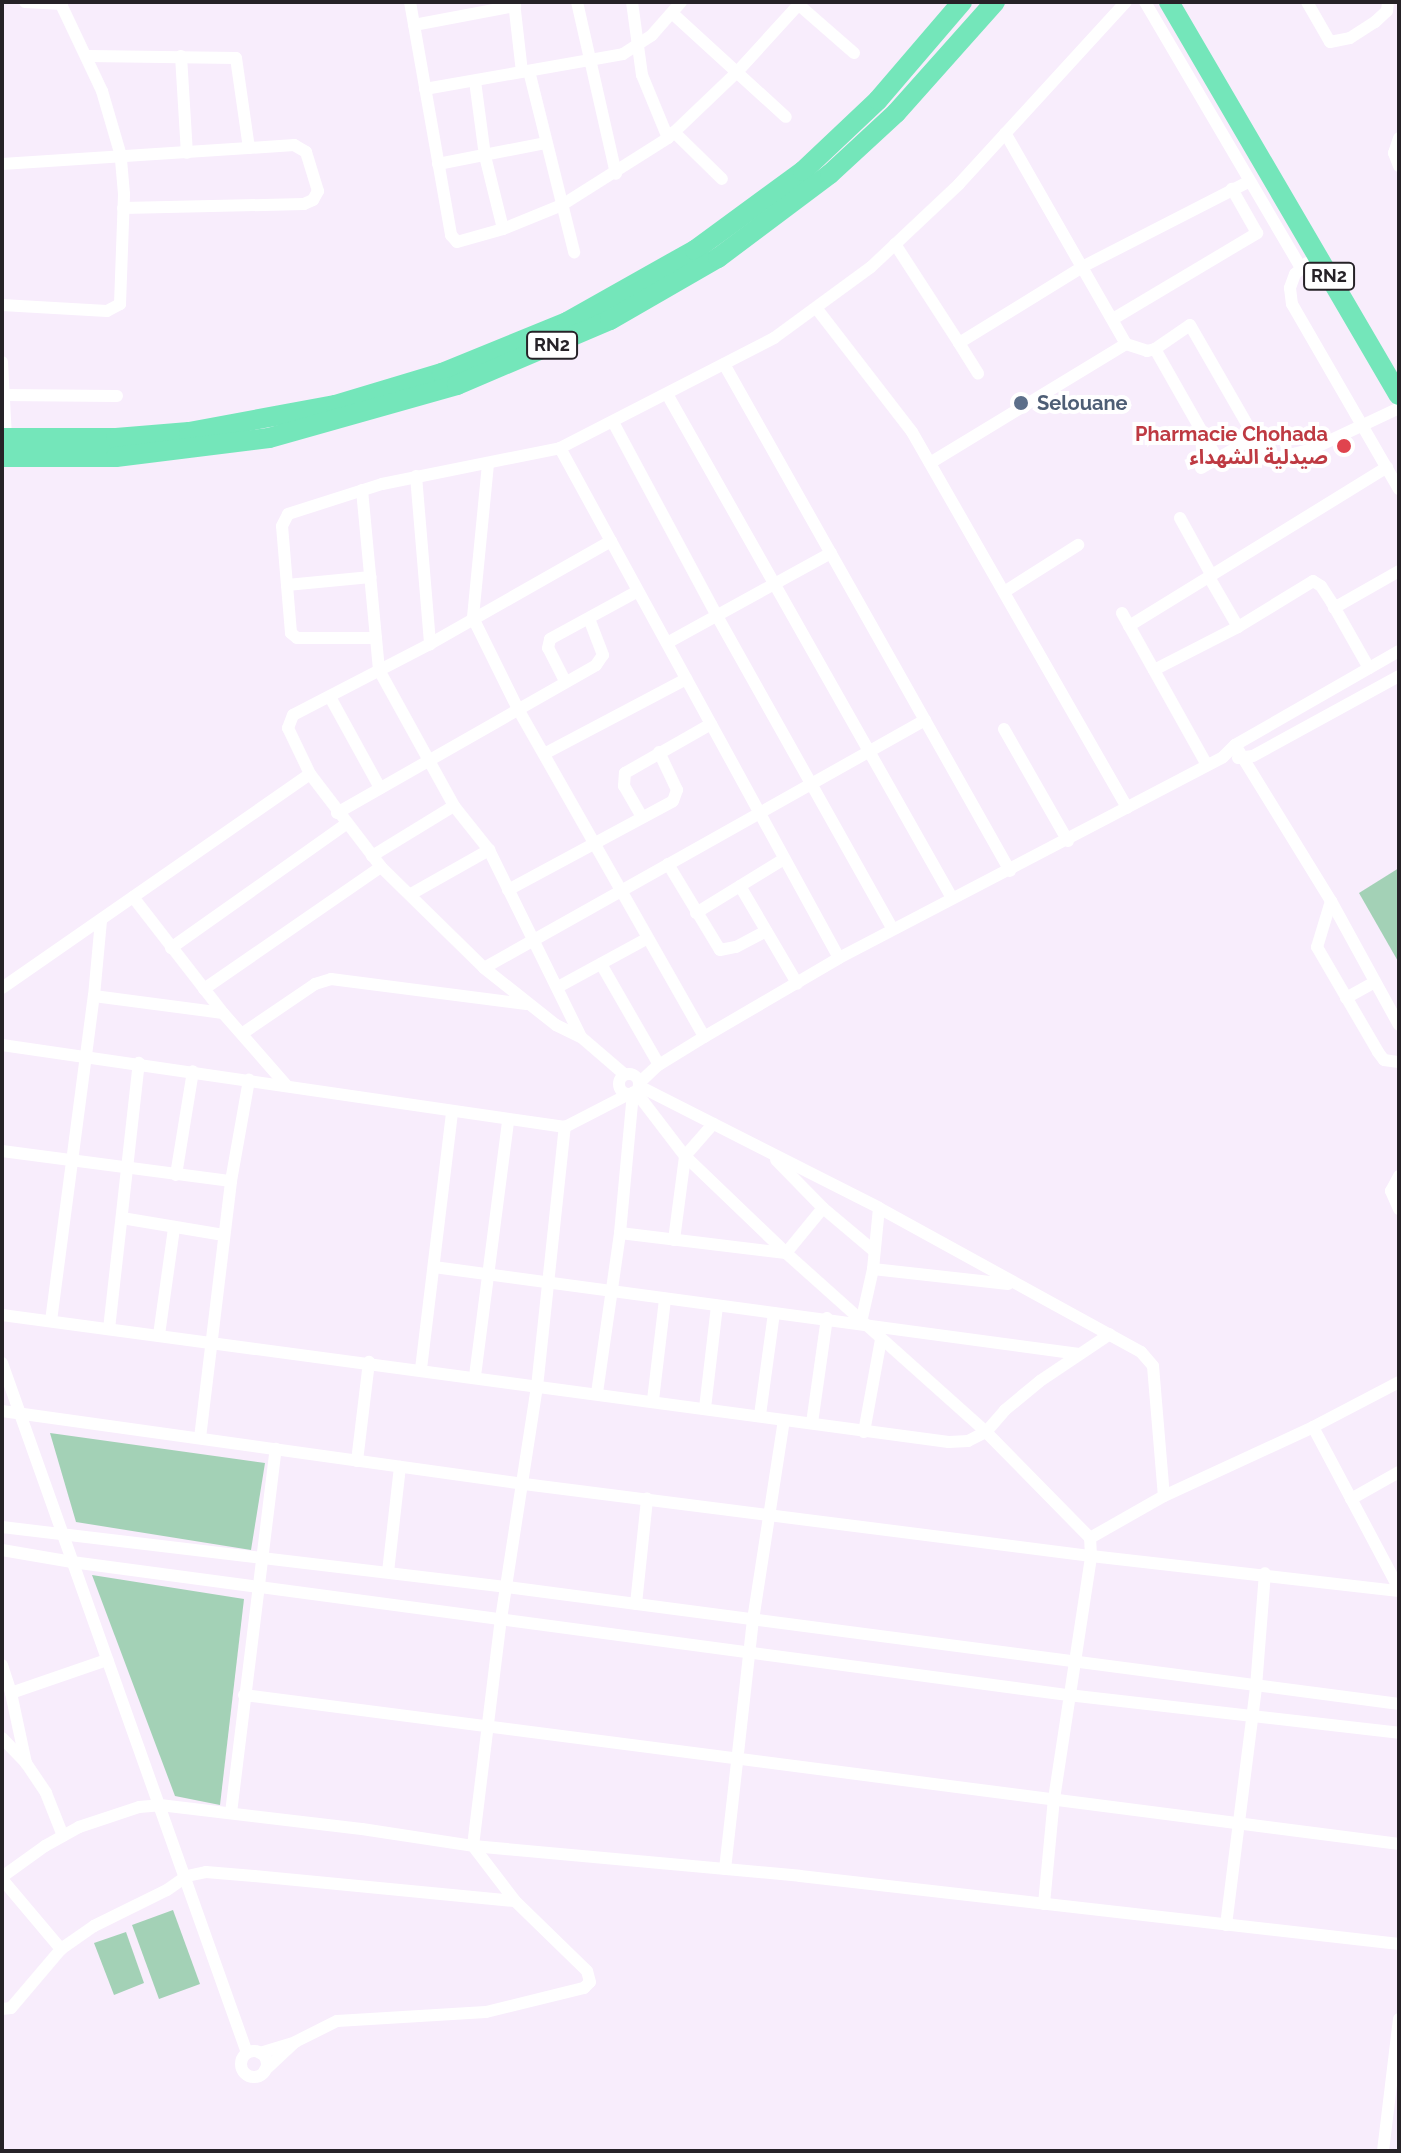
<!DOCTYPE html>
<meta charset="utf-8">
<style>
body{margin:0}
#map{position:relative;width:1401px;height:2153px;overflow:hidden;background:#f8edfc;font-family:Raleway,"Noto Sans Arabic",sans-serif}
div>[style]{position:absolute}
[style*='--x']{left:calc(var(--x)*1px);top:calc(var(--y)*1px);width:calc(var(--w)*1px);rotate:calc(var(--a)*1deg)}
.green>*{inset:0;background:#a3d1b6}
.minor>*{height:12px;margin:-6px;padding:0 6px;transform-origin:6px;border-radius:6px;background:#fff}
.minor>.ring{margin:-6px;padding:0;box-sizing:content-box;background:none;border:12px solid #fff;border-radius:50%}
.trunk>*{height:20px;margin:-10px;padding:0 10px;transform-origin:10px;border-radius:10px;background:#74e6ba}
.dots>*{width:22px;height:22px;translate:-50% -50%;box-sizing:border-box;border:4px solid #fff;border-radius:50%}
span{translate:-50% -50%;white-space:nowrap;text-align:center;line-height:1.15;-webkit-text-stroke:8px #fff;paint-order:stroke}
.shield-label span{padding:2px 6px;background:#fff;border:2px solid;border-radius:6px;-webkit-text-stroke-width:0}
.shield-label{font-size:18px;color:#262227;font-weight:700}
.service-label{font-size:20px;color:#4e5e75;font-weight:700}
.left{translate:0 -50%;text-align:left}
.health-label{font-size:20px;color:#be3a42;font-weight:700}
.right{translate:-100% -50%;text-align:right}
.frame{position:absolute;inset:0;border:4px solid #262227;pointer-events:none}
</style>
<div id="map">
<div class="green">
<i style="clip-path:polygon(1399px 868px,1399px 963px,1359px 893px)"></i>
<i style="clip-path:polygon(50px 1433px,265px 1463px,251px 1550px,76px 1522px)"></i>
<i style="clip-path:polygon(92px 1575px,244px 1599px,220px 1805px,175px 1796px)"></i>
<i style="clip-path:polygon(173px 1910px,200px 1984px,159px 1999px,132px 1925px)"></i>
<i style="clip-path:polygon(126px 1932px,144px 1983px,114px 1995px,94px 1943px)"></i>
</div>
<div class="minor">
<i style="--x:25;--y:2;--w:37;--a:3"></i>
<i style="--x:410;--y:2;--w:237;--a:80"></i>
<i style="--x:451;--y:235;--w:9;--a:49"></i>
<i style="--x:457;--y:242;--w:48;--a:-15.8"></i>
<i style="--x:503;--y:229;--w:64;--a:-22.1"></i>
<i style="--x:562;--y:205;--w:125;--a:-32.3"></i>
<i style="--x:668;--y:138;--w:97;--a:-43.7"></i>
<i style="--x:738;--y:71;--w:93;--a:-47.6"></i>
<i style="--x:514;--y:2;--w:70;--a:83.5"></i>
<i style="--x:577;--y:2;--w:176;--a:77.2"></i>
<i style="--x:632;--y:2;--w:74;--a:82.2"></i>
<i style="--x:642;--y:75;--w:68;--a:67.6"></i>
<i style="--x:1145;--y:2;--w:308;--a:59.6"></i>
<i style="--x:1307;--y:2;--w:46;--a:60.1"></i>
<i style="--x:1330;--y:42;--w:20;--a:-11"></i>
<i style="--x:1350;--y:38;--w:30;--a:-33"></i>
<i style="--x:1375;--y:22;--w:16;--a:-43"></i>
<i style="--x:1387;--y:11;--w:9;--a:-84"></i>
<i style="--x:799;--y:5;--w:73;--a:41.1"></i>
<i style="--x:672;--y:13;--w:154;--a:42.4"></i>
<i style="--x:414;--y:25;--w:103;--a:-10.7"></i>
<i style="--x:88;--y:56;--w:148;--a:0.8"></i>
<i style="--x:236;--y:58;--w:91;--a:81.8"></i>
<i style="--x:181;--y:56;--w:97;--a:86.5"></i>
<i style="--x:529;--y:71;--w:187;--a:76"></i>
<i style="--x:475;--y:81;--w:76;--a:82.4"></i>
<i style="--x:485;--y:156;--w:75;--a:76.1"></i>
<i style="--x:425;--y:89;--w:201;--a:-10"></i>
<i style="--x:623;--y:54;--w:35;--a:-33"></i>
<i style="--x:652;--y:35;--w:44;--a:-48.7"></i>
<i style="--x:674;--y:132;--w:67;--a:44.4"></i>
<i style="--x:1399;--y:138;--w:16;--a:108"></i>
<i style="--x:1394;--y:153;--w:14;--a:69"></i>
<i style="--x:2;--y:164;--w:293;--a:-3.7"></i>
<i style="--x:294;--y:145;--w:14;--a:30"></i>
<i style="--x:306;--y:152;--w:41;--a:72.9"></i>
<i style="--x:318;--y:191;--w:10;--a:119"></i>
<i style="--x:313;--y:200;--w:10;--a:156"></i>
<i style="--x:304;--y:204;--w:181;--a:178.7"></i>
<i style="--x:438;--y:164;--w:109;--a:-11.1"></i>
<i style="--x:895;--y:244;--w:118;--a:57.1"></i>
<i style="--x:959;--y:343;--w:147;--a:-31.6"></i>
<i style="--x:1084;--y:266;--w:184;--a:-27.1"></i>
<i style="--x:1307;--y:263;--w:16;--a:137"></i>
<i style="--x:1295;--y:274;--w:15;--a:110"></i>
<i style="--x:1290;--y:288;--w:16;--a:83"></i>
<i style="--x:1292;--y:304;--w:214;--a:60"></i>
<i style="--x:2;--y:305;--w:105;--a:3.3"></i>
<i style="--x:107;--y:311;--w:15;--a:-28"></i>
<i style="--x:120;--y:304;--w:110;--a:-87.9"></i>
<i style="--x:124;--y:194;--w:38;--a:-95"></i>
<i style="--x:121;--y:156;--w:68;--a:-106.3"></i>
<i style="--x:102;--y:91;--w:98;--a:-115.3"></i>
<i style="--x:817;--y:309;--w:155;--a:52.3"></i>
<i style="--x:912;--y:432;--w:433;--a:60.2"></i>
<i style="--x:1113;--y:319;--w:168;--a:-30.8"></i>
<i style="--x:1257;--y:233;--w:51;--a:-119.6"></i>
<i style="--x:959;--y:343;--w:36;--a:58"></i>
<i style="--x:1126;--y:344;--w:22;--a:18"></i>
<i style="--x:1147;--y:351;--w:8;--a:-14"></i>
<i style="--x:1155;--y:349;--w:42;--a:-34.4"></i>
<i style="--x:1190;--y:325;--w:133;--a:60.1"></i>
<i style="--x:1256;--y:440;--w:28;--a:41"></i>
<i style="--x:1277;--y:458;--w:36;--a:-14"></i>
<i style="--x:1312;--y:449;--w:96;--a:-25.2"></i>
<i style="--x:1155;--y:349;--w:125;--a:60.4"></i>
<i style="--x:2;--y:362;--w:77;--a:87"></i>
<i style="--x:724;--y:364;--w:582;--a:60.57"></i>
<i style="--x:667;--y:394;--w:579;--a:60.51"></i>
<i style="--x:2;--y:395;--w:115;--a:0.5"></i>
<i style="--x:613;--y:422;--w:220;--a:61.8"></i>
<i style="--x:717;--y:616;--w:359;--a:60.7"></i>
<i style="--x:560;--y:448;--w:581;--a:61.32"></i>
<i style="--x:930;--y:463;--w:229;--a:-31.3"></i>
<i style="--x:1126;--y:344;--w:243;--a:-119.8"></i>
<i style="--x:488;--y:464;--w:155;--a:95.6"></i>
<i style="--x:473;--y:618;--w:102;--a:63.7"></i>
<i style="--x:518;--y:709;--w:377;--a:60.4"></i>
<i style="--x:1201;--y:468;--w:62;--a:-29.9"></i>
<i style="--x:416;--y:476;--w:169;--a:85.2"></i>
<i style="--x:362;--y:490;--w:181;--a:84.6"></i>
<i style="--x:379;--y:670;--w:155;--a:61.1"></i>
<i style="--x:454;--y:806;--w:56;--a:51.5"></i>
<i style="--x:489;--y:850;--w:208;--a:63.8"></i>
<i style="--x:1180;--y:518;--w:66;--a:61.1"></i>
<i style="--x:611;--y:541;--w:208;--a:150.4"></i>
<i style="--x:430;--y:644;--w:154;--a:152.6"></i>
<i style="--x:293;--y:715;--w:14;--a:111"></i>
<i style="--x:288;--y:728;--w:51;--a:64.4"></i>
<i style="--x:310;--y:774;--w:117;--a:52.6"></i>
<i style="--x:381;--y:867;--w:144;--a:44.4"></i>
<i style="--x:484;--y:968;--w:92;--a:38.4"></i>
<i style="--x:556;--y:1025;--w:28;--a:26"></i>
<i style="--x:581;--y:1037;--w:57;--a:40.7"></i>
<i style="--x:1209;--y:577;--w:58;--a:59.9"></i>
<i style="--x:287;--y:585;--w:84;--a:-5.4"></i>
<i style="--x:1004;--y:592;--w:88;--a:-32.4"></i>
<i style="--x:1334;--y:608;--w:75;--a:-29.6"></i>
<i style="--x:1122;--y:613;--w:174;--a:60.8"></i>
<i style="--x:1129;--y:626;--w:303;--a:-31.6"></i>
<i style="--x:376;--y:638;--w:79;--a:180"></i>
<i style="--x:297;--y:638;--w:8;--a:-140"></i>
<i style="--x:291;--y:633;--w:107;--a:-94.8"></i>
<i style="--x:282;--y:526;--w:13;--a:-63"></i>
<i style="--x:288;--y:514;--w:99;--a:-17.7"></i>
<i style="--x:382;--y:484;--w:182;--a:-11.4"></i>
<i style="--x:560;--y:448;--w:241;--a:-27.2"></i>
<i style="--x:774;--y:338;--w:120;--a:-36.2"></i>
<i style="--x:871;--y:267;--w:121;--a:-43.3"></i>
<i style="--x:959;--y:184;--w:247;--a:-47.5"></i>
<i style="--x:667;--y:643;--w:187;--a:-28.8"></i>
<i style="--x:1154;--y:670;--w:94;--a:-27.1"></i>
<i style="--x:1238;--y:627;--w:88;--a:-31.5"></i>
<i style="--x:1313;--y:581;--w:9;--a:32"></i>
<i style="--x:1321;--y:586;--w:20;--a:57"></i>
<i style="--x:1332;--y:603;--w:75;--a:60.4"></i>
<i style="--x:565;--y:681;--w:37;--a:-117"></i>
<i style="--x:548;--y:648;--w:9;--a:-77"></i>
<i style="--x:550;--y:639;--w:100;--a:-28.6"></i>
<i style="--x:330;--y:697;--w:104;--a:61.2"></i>
<i style="--x:1004;--y:729;--w:129;--a:60.3"></i>
<i style="--x:1235;--y:745;--w:183;--a:58.4"></i>
<i style="--x:1331;--y:901;--w:141;--a:61.3"></i>
<i style="--x:544;--y:754;--w:161;--a:-27.8"></i>
<i style="--x:1238;--y:758;--w:15;--a:-8"></i>
<i style="--x:1253;--y:756;--w:166;--a:-28.7"></i>
<i style="--x:337;--y:813;--w:298;--a:-29.7"></i>
<i style="--x:596;--y:665;--w:12;--a:-55"></i>
<i style="--x:603;--y:655;--w:39;--a:-111"></i>
<i style="--x:642;--y:817;--w:36;--a:-120"></i>
<i style="--x:624;--y:786;--w:13;--a:-86"></i>
<i style="--x:625;--y:773;--w:99;--a:-29.7"></i>
<i style="--x:372;--y:856;--w:96;--a:-31.4"></i>
<i style="--x:668;--y:864;--w:100;--a:58.8"></i>
<i style="--x:720;--y:950;--w:16;--a:-11"></i>
<i style="--x:736;--y:947;--w:34;--a:-28"></i>
<i style="--x:740;--y:886;--w:113;--a:59.6"></i>
<i style="--x:508;--y:890;--w:187;--a:-28.3"></i>
<i style="--x:673;--y:801;--w:12;--a:-70"></i>
<i style="--x:677;--y:790;--w:42;--a:-115.3"></i>
<i style="--x:411;--y:894;--w:90;--a:-29.4"></i>
<i style="--x:133;--y:897;--w:147;--a:52.2"></i>
<i style="--x:223;--y:1013;--w:97;--a:48.8"></i>
<i style="--x:1331;--y:901;--w:48;--a:106.9"></i>
<i style="--x:1317;--y:947;--w:121;--a:59.8"></i>
<i style="--x:1378;--y:1052;--w:10;--a:53"></i>
<i style="--x:1384;--y:1060;--w:15;--a:8"></i>
<i style="--x:696;--y:913;--w:103;--a:-31.5"></i>
<i style="--x:171;--y:948;--w:213;--a:-35.3"></i>
<i style="--x:601;--y:964;--w:116;--a:60.1"></i>
<i style="--x:484;--y:968;--w:506;--a:-29.35"></i>
<i style="--x:558;--y:987;--w:102;--a:-28.6"></i>
<i style="--x:2;--y:988;--w:375;--a:-34.8"></i>
<i style="--x:204;--y:989;--w:215;--a:-34.6"></i>
<i style="--x:94;--y:996;--w:130;--a:7.5"></i>
<i style="--x:1346;--y:998;--w:33;--a:-29"></i>
<i style="--x:243;--y:1033;--w:87;--a:-34.2"></i>
<i style="--x:315;--y:984;--w:17;--a:-17"></i>
<i style="--x:331;--y:979;--w:197;--a:7.3"></i>
<i style="--x:2;--y:1045;--w:569;--a:8.29"></i>
<i style="--x:565;--y:1127;--w:72;--a:-27.3"></i>
<i class="ring" style="left:619px;top:1074px;width:8px;height:8px"></i>
<i style="--x:639;--y:1083;--w:25;--a:-43"></i>
<i style="--x:657;--y:1066;--w:55;--a:-31.7"></i>
<i style="--x:704;--y:1037;--w:156;--a:-30.3"></i>
<i style="--x:839;--y:958;--w:433;--a:-27.6"></i>
<i style="--x:1223;--y:757;--w:17;--a:-45"></i>
<i style="--x:1235;--y:745;--w:189;--a:-29.8"></i>
<i style="--x:639;--y:1086;--w:269;--a:26.9"></i>
<i style="--x:879;--y:1208;--w:299;--a:28.8"></i>
<i style="--x:1141;--y:1352;--w:18;--a:49"></i>
<i style="--x:1153;--y:1366;--w:130;--a:85.2"></i>
<i style="--x:636;--y:1092;--w:81;--a:52.6"></i>
<i style="--x:685;--y:1156;--w:140;--a:43.8"></i>
<i style="--x:786;--y:1253;--w:268;--a:41.8"></i>
<i style="--x:986;--y:1432;--w:148;--a:45.5"></i>
<i style="--x:2;--y:1151;--w:231;--a:7.5"></i>
<i style="--x:176;--y:1175;--w:105;--a:-80.7"></i>
<i style="--x:1399;--y:1176;--w:17;--a:118"></i>
<i style="--x:1391;--y:1191;--w:20;--a:66"></i>
<i style="--x:823;--y:1208;--w:67;--a:40.1"></i>
<i style="--x:122;--y:1218;--w:103;--a:9.5"></i>
<i style="--x:620;--y:1233;--w:167;--a:6.9"></i>
<i style="--x:786;--y:1253;--w:58;--a:-50.6"></i>
<i style="--x:823;--y:1208;--w:67;--a:-134.4"></i>
<i style="--x:674;--y:1240;--w:85;--a:-82.5"></i>
<i style="--x:685;--y:1156;--w:43;--a:-48.8"></i>
<i style="--x:434;--y:1267;--w:651;--a:7.68"></i>
<i style="--x:873;--y:1269;--w:136;--a:6.3"></i>
<i style="--x:2;--y:1315;--w:955;--a:7.64"></i>
<i style="--x:949;--y:1442;--w:19;--a:-3"></i>
<i style="--x:968;--y:1441;--w:20;--a:-27"></i>
<i style="--x:986;--y:1432;--w:29;--a:-49"></i>
<i style="--x:1005;--y:1410;--w:45;--a:-39.6"></i>
<i style="--x:1040;--y:1381;--w:84;--a:-33.9"></i>
<i style="--x:862;--y:1318;--w:50;--a:-77.3"></i>
<i style="--x:873;--y:1269;--w:61;--a:-84.4"></i>
<i style="--x:51;--y:1321;--w:328;--a:-82.5"></i>
<i style="--x:94;--y:996;--w:76;--a:-84.7"></i>
<i style="--x:109;--y:1329;--w:268;--a:-83.6"></i>
<i style="--x:159;--y:1335;--w:108;--a:-82"></i>
<i style="--x:2;--y:1363;--w:732;--a:70.45"></i>
<i style="--x:421;--y:1369;--w:259;--a:-83.1"></i>
<i style="--x:475;--y:1376;--w:257;--a:-82.6"></i>
<i style="--x:597;--y:1393;--w:162;--a:-81.8"></i>
<i style="--x:620;--y:1233;--w:141;--a:-84.7"></i>
<i style="--x:653;--y:1400;--w:102;--a:-83.2"></i>
<i style="--x:705;--y:1408;--w:103;--a:-83.3"></i>
<i style="--x:2;--y:1411;--w:527;--a:7.96"></i>
<i style="--x:524;--y:1484;--w:572;--a:7.24"></i>
<i style="--x:1091;--y:1556;--w:310;--a:6.5"></i>
<i style="--x:760;--y:1415;--w:103;--a:-82.2"></i>
<i style="--x:812;--y:1423;--w:106;--a:-81.9"></i>
<i style="--x:1313;--y:1427;--w:183;--a:62"></i>
<i style="--x:864;--y:1432;--w:95;--a:-79.6"></i>
<i style="--x:200;--y:1438;--w:259;--a:-83.1"></i>
<i style="--x:231;--y:1181;--w:103;--a:-79.9"></i>
<i style="--x:357;--y:1461;--w:100;--a:-83.1"></i>
<i style="--x:1351;--y:1499;--w:55;--a:-29.4"></i>
<i style="--x:2;--y:1527;--w:509;--a:6.78"></i>
<i style="--x:507;--y:1587;--w:900;--a:7.47"></i>
<i style="--x:2;--y:1550;--w:71;--a:9.7"></i>
<i style="--x:72;--y:1562;--w:1005;--a:7.61"></i>
<i style="--x:1068;--y:1695;--w:333;--a:6.5"></i>
<i style="--x:388;--y:1572;--w:106;--a:-83.5"></i>
<i style="--x:636;--y:1604;--w:106;--a:-84"></i>
<i style="--x:2;--y:1665;--w:29;--a:72"></i>
<i style="--x:11;--y:1693;--w:102;--a:-19"></i>
<i style="--x:11;--y:1693;--w:72;--a:77.9"></i>
<i style="--x:244;--y:1695;--w:1165;--a:7.35"></i>
<i style="--x:2;--y:1738;--w:35;--a:46"></i>
<i style="--x:26;--y:1763;--w:36;--a:56"></i>
<i style="--x:46;--y:1793;--w:46;--a:68.4"></i>
<i style="--x:231;--y:1813;--w:367;--a:-83"></i>
<i style="--x:725;--y:1869;--w:251;--a:-83.6"></i>
<i style="--x:753;--y:1620;--w:202;--a:-81.2"></i>
<i style="--x:2;--y:1877;--w:53;--a:-35.8"></i>
<i style="--x:45;--y:1846;--w:39;--a:-29"></i>
<i style="--x:79;--y:1827;--w:63;--a:-18.4"></i>
<i style="--x:139;--y:1807;--w:21;--a:-5"></i>
<i style="--x:160;--y:1805;--w:203;--a:6.8"></i>
<i style="--x:362;--y:1829;--w:112;--a:8.7"></i>
<i style="--x:473;--y:1846;--w:328;--a:5.2"></i>
<i style="--x:800;--y:1876;--w:603;--a:6.48"></i>
<i style="--x:2;--y:1879;--w:92;--a:49.9"></i>
<i style="--x:1044;--y:1904;--w:105;--a:-84.6"></i>
<i style="--x:1054;--y:1799;--w:246;--a:-81.3"></i>
<i style="--x:1091;--y:1556;--w:18;--a:-93"></i>
<i style="--x:1090;--y:1538;--w:85;--a:-29.6"></i>
<i style="--x:1164;--y:1496;--w:164;--a:-24.8"></i>
<i style="--x:1313;--y:1427;--w:97;--a:-27.6"></i>
<i style="--x:1226;--y:1925;--w:240;--a:-82.8"></i>
<i style="--x:1256;--y:1687;--w:114;--a:-85.5"></i>
<i style="--x:2;--y:2009;--w:9;--a:-6"></i>
<i style="--x:11;--y:2008;--w:77;--a:-49.7"></i>
<i style="--x:61;--y:1949;--w:40;--a:-34.9"></i>
<i style="--x:94;--y:1926;--w:81;--a:-26.3"></i>
<i style="--x:167;--y:1890;--w:24;--a:-35"></i>
<i style="--x:187;--y:1876;--w:19;--a:-12"></i>
<i style="--x:206;--y:1872;--w:48;--a:4.8"></i>
<i style="--x:254;--y:1876;--w:262;--a:5.5"></i>
<i class="ring" style="left:241px;top:2051px;width:14px;height:14px"></i>
<i style="--x:260;--y:2053;--w:37;--a:-17"></i>
<i style="--x:295;--y:2042;--w:47;--a:-26.6"></i>
<i style="--x:337;--y:2021;--w:149;--a:-3.5"></i>
<i style="--x:486;--y:2012;--w:101;--a:-13.8"></i>
<i style="--x:584;--y:1988;--w:8;--a:-45"></i>
<i style="--x:590;--y:1982;--w:11;--a:-105"></i>
<i style="--x:587;--y:1971;--w:100;--a:-135.8"></i>
<i style="--x:515;--y:1901;--w:69;--a:-127.4"></i>
<i style="--x:473;--y:1846;--w:229;--a:-83"></i>
<i style="--x:501;--y:1619;--w:235;--a:-81.2"></i>
<i style="--x:537;--y:1387;--w:262;--a:-83.9"></i>
<i style="--x:265;--y:2070;--w:38;--a:-43"></i>
<i style="--x:1383;--y:2151;--w:133;--a:-83.1"></i>
</div>
<div class="trunk">
<i style="--x:1169;--y:2;--w:455;--a:59.7"></i>
<i style="--x:2;--y:438;--w:114;--a:0"></i>
<i style="--x:116;--y:438;--w:73;--a:-4.7"></i>
<i style="--x:189;--y:432;--w:148;--a:-10.5"></i>
<i style="--x:335;--y:405;--w:112;--a:-16.7"></i>
<i style="--x:442;--y:373;--w:135;--a:-22.2"></i>
<i style="--x:567;--y:322;--w:147;--a:-29.4"></i>
<i style="--x:695;--y:250;--w:134;--a:-36.2"></i>
<i style="--x:803;--y:171;--w:103;--a:-43.4"></i>
<i style="--x:878;--y:100;--w:129;--a:-49.4"></i>
<i style="--x:2;--y:457;--w:114;--a:0"></i>
<i style="--x:116;--y:457;--w:154;--a:-7.1"></i>
<i style="--x:269;--y:438;--w:195;--a:-15.7"></i>
<i style="--x:457;--y:385;--w:166;--a:-23"></i>
<i style="--x:610;--y:320;--w:125;--a:-29.9"></i>
<i style="--x:718;--y:258;--w:140;--a:-36.9"></i>
<i style="--x:830;--y:174;--w:90;--a:-42.7"></i>
<i style="--x:896;--y:113;--w:149;--a:-48.3"></i>
</div>
<div class="dots">
<i style="left:1021px;top:403px;background:#5c6f8a"></i>
<i style="left:1344px;top:446px;background:#e0444e"></i>
</div>
<div class="shield-label">
<span style="left:1329px;top:276px">RN2</span>
<span style="left:552px;top:345px">RN2</span>
</div>
<div class="service-label">
<span class="left" style="left:1037px;top:403px">Selouane</span>
</div>
<div class="health-label">
<span class="right" style="left:1328px;top:446px">Pharmacie Chohada<br>صيدلية الشهداء</span>
</div>
<div class="frame"></div>
</div>
